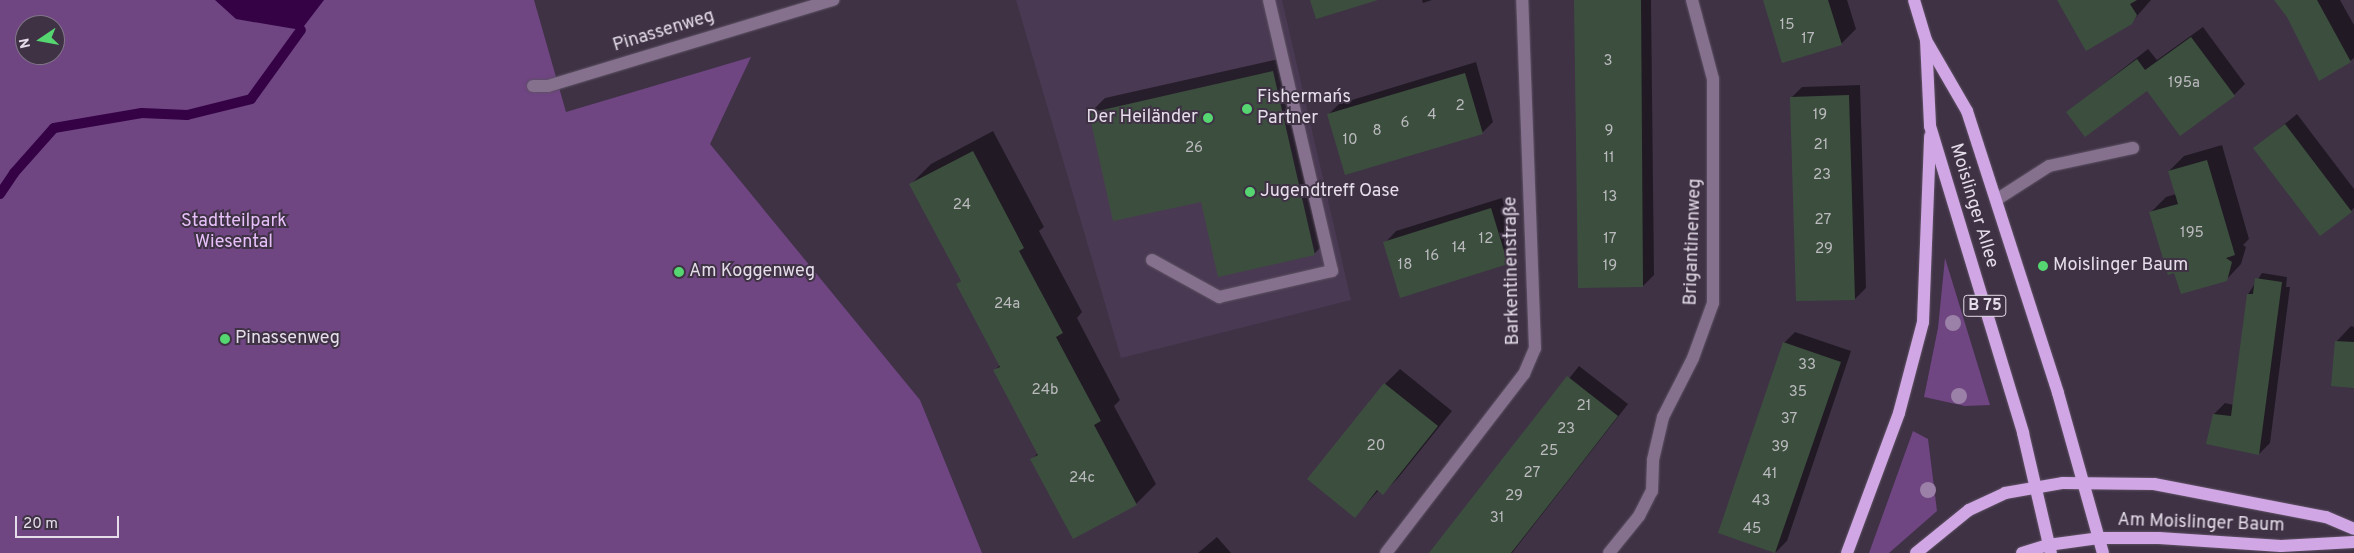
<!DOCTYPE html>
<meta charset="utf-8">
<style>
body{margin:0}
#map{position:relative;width:2354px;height:553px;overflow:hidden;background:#3f3245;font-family:Overpass,sans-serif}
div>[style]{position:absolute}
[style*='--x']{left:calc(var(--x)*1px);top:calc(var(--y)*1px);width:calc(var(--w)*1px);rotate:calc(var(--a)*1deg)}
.built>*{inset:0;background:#4a3952}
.green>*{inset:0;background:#6f4582}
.water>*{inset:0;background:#340245}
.shadow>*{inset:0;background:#0007}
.stream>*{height:10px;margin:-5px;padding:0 5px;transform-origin:5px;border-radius:5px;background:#340245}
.building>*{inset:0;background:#3c4f3e}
.roads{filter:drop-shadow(0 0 1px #5d5163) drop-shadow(0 0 1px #5d5163)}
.minor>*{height:12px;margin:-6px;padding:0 6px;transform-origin:6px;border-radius:6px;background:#85708e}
.major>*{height:12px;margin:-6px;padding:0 6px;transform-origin:6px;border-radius:6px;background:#d1a6e4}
.trees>*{width:16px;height:16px;margin:-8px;border-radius:50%;background:#9b80a8}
.dots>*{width:14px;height:14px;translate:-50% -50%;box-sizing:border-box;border:2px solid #3f3245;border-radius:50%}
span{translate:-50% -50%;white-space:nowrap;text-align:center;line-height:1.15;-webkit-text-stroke:4px #3f3245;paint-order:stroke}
.number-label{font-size:15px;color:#bbbabe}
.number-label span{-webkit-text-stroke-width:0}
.shield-label span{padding:1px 4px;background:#3f3245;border:1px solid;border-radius:4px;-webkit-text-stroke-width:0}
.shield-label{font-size:16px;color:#e5dde9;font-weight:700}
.street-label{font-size:18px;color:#e5dde9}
.poi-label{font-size:18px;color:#e5dde9}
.left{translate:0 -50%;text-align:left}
.right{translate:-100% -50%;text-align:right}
.park-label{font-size:18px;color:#e7c0f9}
.north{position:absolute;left:15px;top:15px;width:50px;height:50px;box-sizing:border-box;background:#3f3245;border:1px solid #817687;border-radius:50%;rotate:258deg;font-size:14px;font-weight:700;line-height:20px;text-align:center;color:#e5dde9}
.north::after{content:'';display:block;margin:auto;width:18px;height:22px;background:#56d671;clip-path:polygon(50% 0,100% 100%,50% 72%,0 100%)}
.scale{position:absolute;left:15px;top:516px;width:104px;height:22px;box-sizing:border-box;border:2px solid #e5dde9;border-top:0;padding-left:6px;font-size:15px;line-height:18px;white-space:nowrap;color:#e5dde9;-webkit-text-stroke:4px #3f3245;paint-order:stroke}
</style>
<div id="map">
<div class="built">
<i style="clip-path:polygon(1016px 0,1282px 0,1351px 300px,1121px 358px)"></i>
</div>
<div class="green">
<i style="clip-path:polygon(evenodd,0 0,534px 0,566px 112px,751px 57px,710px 144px,920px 400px,982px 553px,0 553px,0 0,25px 25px,55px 25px,55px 55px,25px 55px,25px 25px)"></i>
<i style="clip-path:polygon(1945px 258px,1990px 405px,1965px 406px,1924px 397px,1938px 328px)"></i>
<i style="clip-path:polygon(1913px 431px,1928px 439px,1937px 511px,1889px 553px,1869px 553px)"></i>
</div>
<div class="water">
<i style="clip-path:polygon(215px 0,324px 0,301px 30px,236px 19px)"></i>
</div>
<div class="shadow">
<i style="clip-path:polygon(1422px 0,1432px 0,1423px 3px)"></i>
<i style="clip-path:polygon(1577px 0,1651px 0,1654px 275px,1643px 286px)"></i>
<i style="clip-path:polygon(1765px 0,1847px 0,1856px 29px,1841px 44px)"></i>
<i style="clip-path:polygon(2058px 0,2151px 0,2131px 23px)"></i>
<i style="clip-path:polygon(2276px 0,2340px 0,2354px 25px,2354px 58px,2350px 61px,2288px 16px)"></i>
<i style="clip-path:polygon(2203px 27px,2245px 84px,2234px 95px,2148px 89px,2068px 112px,2148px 49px,2157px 60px)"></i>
<i style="clip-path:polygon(1288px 57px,1329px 239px,1314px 254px,1202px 200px,1090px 113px,1105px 98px)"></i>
<i style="clip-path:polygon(1476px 62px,1493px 122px,1482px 133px,1328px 115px,1339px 104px)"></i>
<i style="clip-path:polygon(1860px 85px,1866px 288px,1855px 299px,1791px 98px,1802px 87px)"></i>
<i style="clip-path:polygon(2297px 114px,2354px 189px,2354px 208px,2351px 211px,2255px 148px)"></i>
<i style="clip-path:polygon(993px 131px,1044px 227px,1039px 231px,1082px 312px,1077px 318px,1120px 400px,1114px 406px,1156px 484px,1136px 504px,1032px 459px,1038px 453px,994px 371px,1000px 365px,957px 284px,962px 280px,911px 184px,931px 164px)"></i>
<i style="clip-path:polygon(2222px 145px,2249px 239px,2243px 245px,2246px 247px,2241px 264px,2226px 280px,2175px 271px,2151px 212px,2166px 197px,2176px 194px,2169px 171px,2184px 156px)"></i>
<i style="clip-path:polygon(1502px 198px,1519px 252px,1508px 263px,1385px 243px,1396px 231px)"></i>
<i style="clip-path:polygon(2262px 273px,2287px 277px,2286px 287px,2290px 287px,2270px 443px,2259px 454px,2214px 414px,2225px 403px,2234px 405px,2248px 294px)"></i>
<i style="clip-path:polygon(2351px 326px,2354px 327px,2354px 387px,2336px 342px)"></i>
<i style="clip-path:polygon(1795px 332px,1851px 351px,1787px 541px,1776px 552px,1720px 532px,1784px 343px)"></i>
<i style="clip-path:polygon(1579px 366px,1628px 404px,1512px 553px,1431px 553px)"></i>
<i style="clip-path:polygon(1400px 369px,1452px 411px,1398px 478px,1383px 493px,1379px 490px,1355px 516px,1385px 384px)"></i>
<i style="clip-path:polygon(1217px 537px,1231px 553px,1198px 553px)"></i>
</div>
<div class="stream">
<i style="--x:0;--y:194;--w:25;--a:-56"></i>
<i style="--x:14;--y:173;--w:60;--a:-48.4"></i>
<i style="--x:54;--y:128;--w:89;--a:-9.7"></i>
<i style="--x:142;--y:113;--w:45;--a:2.5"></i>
<i style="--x:187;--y:115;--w:66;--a:-14"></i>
<i style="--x:251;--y:99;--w:85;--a:-54.1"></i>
</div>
<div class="building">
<i style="clip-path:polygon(1310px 0,1378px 0,1316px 19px)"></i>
<i style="clip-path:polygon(1574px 0,1641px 0,1643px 287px,1578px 288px)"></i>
<i style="clip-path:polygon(1763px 0,1828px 0,1842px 45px,1782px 63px)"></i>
<i style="clip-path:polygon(2057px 0,2137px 0,2130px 4px,2137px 15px,2132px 24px,2086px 51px)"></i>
<i style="clip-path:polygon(2274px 0,2317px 0,2351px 62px,2319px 81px,2287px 17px)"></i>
<i style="clip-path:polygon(2191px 37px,2235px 96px,2180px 136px,2147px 91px,2085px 137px,2066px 112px,2137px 59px,2145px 70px)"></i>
<i style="clip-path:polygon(1273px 71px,1315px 255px,1218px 277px,1201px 202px,1113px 221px,1089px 113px)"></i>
<i style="clip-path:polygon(1465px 73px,1483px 134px,1345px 175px,1327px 114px)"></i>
<i style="clip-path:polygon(1849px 95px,1855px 300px,1796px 301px,1790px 97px)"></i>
<i style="clip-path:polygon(2285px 124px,2352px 212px,2320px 236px,2253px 148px)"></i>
<i style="clip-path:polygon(973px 151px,1024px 248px,1019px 251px,1063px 333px,1056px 337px,1101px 421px,1094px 425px,1137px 505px,1073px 539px,1030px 459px,1038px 455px,993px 370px,1000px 367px,956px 284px,961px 281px,909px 184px)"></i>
<i style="clip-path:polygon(2207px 160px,2235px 255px,2226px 258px,2232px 262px,2227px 281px,2181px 294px,2174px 273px,2168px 275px,2149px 212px,2178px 204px,2168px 171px)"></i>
<i style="clip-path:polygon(1491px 208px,1508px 264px,1400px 298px,1383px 242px)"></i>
<i style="clip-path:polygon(2255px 278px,2282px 282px,2259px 455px,2206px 444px,2213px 414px,2231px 416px,2247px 294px,2253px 294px)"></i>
<i style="clip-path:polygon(2335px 341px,2354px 342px,2354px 388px,2331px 386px)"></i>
<i style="clip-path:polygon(1783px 342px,1841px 362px,1775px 553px,1718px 533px)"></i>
<i style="clip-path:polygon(1567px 376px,1618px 416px,1566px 483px,1511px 553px,1429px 553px)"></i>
<i style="clip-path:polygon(1384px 383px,1438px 426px,1383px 495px,1377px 490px,1355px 518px,1307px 479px)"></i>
</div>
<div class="roads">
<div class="minor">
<i style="--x:533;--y:86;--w:15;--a:0"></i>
<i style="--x:548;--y:86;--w:298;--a:-16.8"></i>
<i style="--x:1996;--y:200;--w:63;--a:-32.7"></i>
<i style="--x:2049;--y:166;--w:86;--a:-12.1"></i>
<i style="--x:1152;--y:260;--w:77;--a:28.9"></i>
<i style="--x:1219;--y:297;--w:116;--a:-13"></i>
<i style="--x:1332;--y:271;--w:278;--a:-103.1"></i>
<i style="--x:1386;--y:553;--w:226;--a:-52.4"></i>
<i style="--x:1524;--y:374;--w:28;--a:-67"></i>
<i style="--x:1535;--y:348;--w:348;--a:-92.1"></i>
<i style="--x:1609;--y:553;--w:48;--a:-51"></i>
<i style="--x:1639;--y:516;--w:28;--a:-63"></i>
<i style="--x:1652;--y:491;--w:31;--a:-88"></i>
<i style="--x:1653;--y:460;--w:44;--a:-76.9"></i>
<i style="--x:1663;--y:417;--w:66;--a:-63"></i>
<i style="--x:1693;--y:358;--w:59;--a:-70"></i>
<i style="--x:1713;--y:303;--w:224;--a:-90"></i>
<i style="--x:1713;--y:79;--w:82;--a:-104.9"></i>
</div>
<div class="major">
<i style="--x:1914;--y:0;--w:42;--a:73.3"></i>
<i style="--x:1926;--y:40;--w:86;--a:87.3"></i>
<i style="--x:1930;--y:126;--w:321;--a:73.1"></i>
<i style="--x:2023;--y:433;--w:123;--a:76.9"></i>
<i style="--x:1927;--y:42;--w:80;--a:59.9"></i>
<i style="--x:1967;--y:111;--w:296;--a:72.1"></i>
<i style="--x:2058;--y:393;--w:166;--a:74.3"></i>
<i style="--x:1847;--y:553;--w:149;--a:-69.6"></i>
<i style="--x:1899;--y:413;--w:94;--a:-75.2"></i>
<i style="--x:1923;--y:322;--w:186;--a:-87.8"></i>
<i style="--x:1916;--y:553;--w:68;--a:-39.1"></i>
<i style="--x:1969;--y:510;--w:40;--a:-25"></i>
<i style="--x:2005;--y:493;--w:59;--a:-9.8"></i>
<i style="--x:2063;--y:483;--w:91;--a:0.6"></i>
<i style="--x:2154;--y:484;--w:175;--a:10.9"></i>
<i style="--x:2326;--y:517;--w:30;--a:23"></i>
<i style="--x:2022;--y:553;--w:27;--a:-17"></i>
<i style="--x:2048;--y:545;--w:51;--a:-7.8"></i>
<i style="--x:2099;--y:538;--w:60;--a:0"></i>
<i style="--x:2159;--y:538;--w:122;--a:3.8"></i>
<i style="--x:2281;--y:546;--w:73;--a:-3.1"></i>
</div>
</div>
<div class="trees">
<i style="left:1953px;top:323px"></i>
<i style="left:1959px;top:396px"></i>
<i style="left:1928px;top:490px"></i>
</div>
<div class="dots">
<i style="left:1247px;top:109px;background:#56d671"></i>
<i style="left:1208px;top:118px;background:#56d671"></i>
<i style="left:1250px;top:192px;background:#56d671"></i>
<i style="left:2043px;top:266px;background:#56d671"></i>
<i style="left:679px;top:272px;background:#56d671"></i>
<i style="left:225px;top:339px;background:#56d671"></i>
</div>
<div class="number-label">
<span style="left:1787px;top:26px">15</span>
<span style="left:1808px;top:40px">17</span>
<span style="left:1608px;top:62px">3</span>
<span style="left:2184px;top:84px">195a</span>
<span style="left:1460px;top:107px">2</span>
<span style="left:1432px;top:116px">4</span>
<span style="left:1820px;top:116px">19</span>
<span style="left:1405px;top:124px">6</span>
<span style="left:1377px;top:132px">8</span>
<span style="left:1609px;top:132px">9</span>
<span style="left:1350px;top:141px">10</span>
<span style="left:1821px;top:146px">21</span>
<span style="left:1194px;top:149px">26</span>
<span style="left:1609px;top:159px">11</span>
<span style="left:1822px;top:176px">23</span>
<span style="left:1610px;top:198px">13</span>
<span style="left:962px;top:206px">24</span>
<span style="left:1823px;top:221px">27</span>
<span style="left:2192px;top:234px">195</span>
<span style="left:1486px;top:240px">12</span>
<span style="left:1610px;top:240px">17</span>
<span style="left:1459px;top:249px">14</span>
<span style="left:1824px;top:250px">29</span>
<span style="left:1432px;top:257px">16</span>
<span style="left:1405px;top:266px">18</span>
<span style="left:1610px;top:267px">19</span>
<span style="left:1007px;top:305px">24a</span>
<span style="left:1807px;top:366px">33</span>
<span style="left:1045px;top:391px">24b</span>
<span style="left:1798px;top:393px">35</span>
<span style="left:1584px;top:407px">21</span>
<span style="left:1789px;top:420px">37</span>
<span style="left:1566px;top:430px">23</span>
<span style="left:1376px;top:447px">20</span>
<span style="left:1780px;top:448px">39</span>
<span style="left:1549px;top:452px">25</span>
<span style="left:1532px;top:474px">27</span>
<span style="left:1770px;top:475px">41</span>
<span style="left:1082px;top:479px">24c</span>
<span style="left:1514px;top:497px">29</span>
<span style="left:1761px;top:502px">43</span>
<span style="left:1497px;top:519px">31</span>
<span style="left:1752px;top:530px">45</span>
</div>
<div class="shield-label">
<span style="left:1985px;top:306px">B 75</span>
</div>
<div class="street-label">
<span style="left:664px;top:32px;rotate:-17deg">Pinassenweg</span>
<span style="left:1973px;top:206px;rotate:73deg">Moislinger Allee</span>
<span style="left:1694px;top:242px;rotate:-88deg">Brigantinenweg</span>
<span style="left:1513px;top:271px;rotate:-91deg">Barkentinenstraße</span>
<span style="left:2201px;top:524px;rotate:2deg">Am Moislinger Baum</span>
</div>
<div class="poi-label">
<span class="left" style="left:1257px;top:109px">Fisherman´s<br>Partner</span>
<span class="right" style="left:1198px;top:118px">Der Heiländer</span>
<span class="left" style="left:1260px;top:192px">Jugendtreff Oase</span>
<span class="left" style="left:2053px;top:266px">Moislinger Baum</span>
<span class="left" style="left:689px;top:272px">Am Koggenweg</span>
<span class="left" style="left:235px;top:339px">Pinassenweg</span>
</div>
<div class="park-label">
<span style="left:234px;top:233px">Stadtteilpark<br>Wiesental</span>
</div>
<div class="north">N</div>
<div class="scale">20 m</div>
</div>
